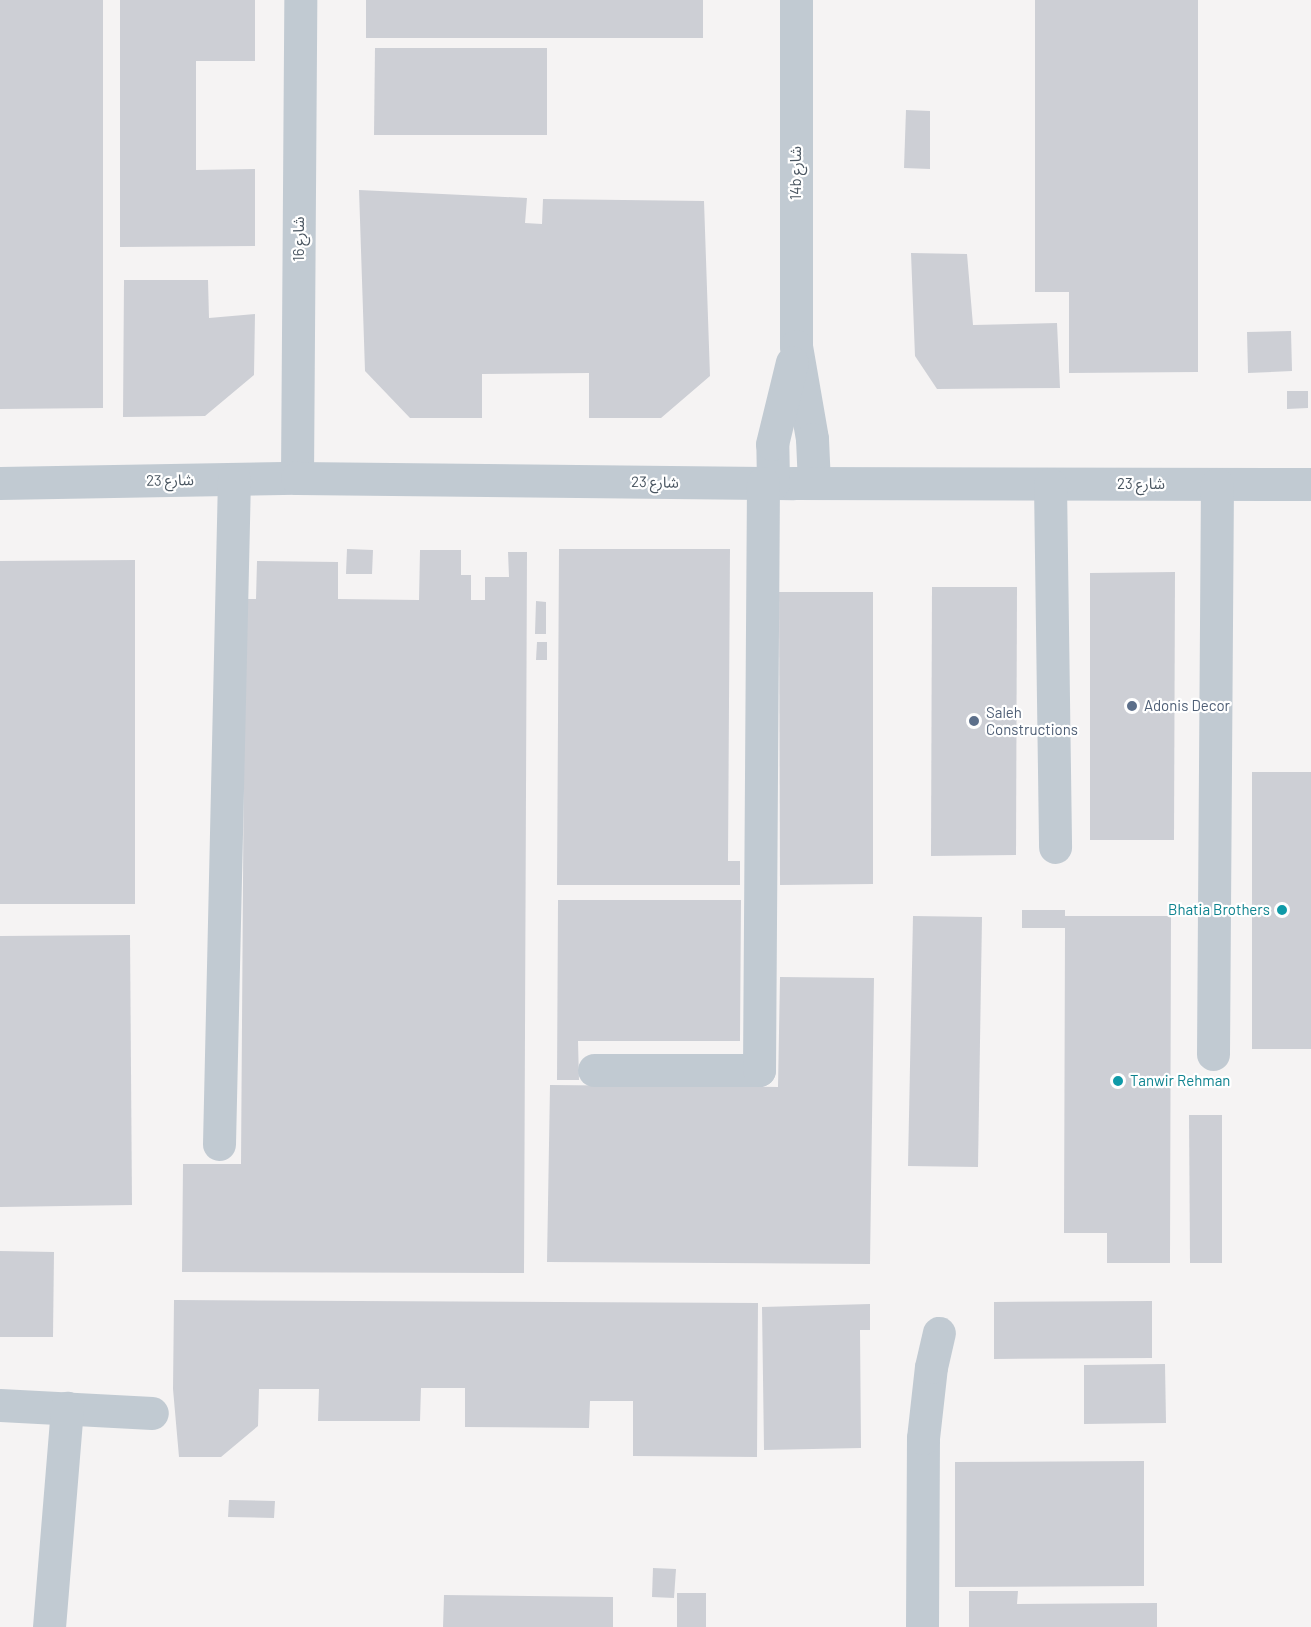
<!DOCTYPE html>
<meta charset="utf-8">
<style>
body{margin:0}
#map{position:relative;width:1311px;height:1627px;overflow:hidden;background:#f5f3f3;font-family:Barlow,"Noto Sans Arabic",sans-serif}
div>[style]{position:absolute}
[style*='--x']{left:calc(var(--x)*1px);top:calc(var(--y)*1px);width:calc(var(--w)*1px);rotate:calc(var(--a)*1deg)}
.building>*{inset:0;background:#cdcfd5}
.minor>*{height:33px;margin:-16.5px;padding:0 16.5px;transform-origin:16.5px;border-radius:16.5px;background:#c1cad2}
.dots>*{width:16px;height:16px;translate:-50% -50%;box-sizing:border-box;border:3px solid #fff;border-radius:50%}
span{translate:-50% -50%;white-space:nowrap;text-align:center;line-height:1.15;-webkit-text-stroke:4.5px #fff;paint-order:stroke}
.street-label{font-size:15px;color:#4a5661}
.service-label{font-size:15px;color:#4e5e75}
.left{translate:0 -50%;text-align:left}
.culture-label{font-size:15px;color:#0d838f}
.right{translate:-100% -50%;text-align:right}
</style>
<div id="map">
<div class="building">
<i style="clip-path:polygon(0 0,103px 0,103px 408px,0 409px)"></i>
<i style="clip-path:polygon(120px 0,255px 0,255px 61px,196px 61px,196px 170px,255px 169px,255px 246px,120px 247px)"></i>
<i style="clip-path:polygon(366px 0,703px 0,703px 38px,366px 38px)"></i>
<i style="clip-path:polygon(1035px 0,1198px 0,1198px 372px,1069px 373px,1069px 292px,1035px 292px)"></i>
<i style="clip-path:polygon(375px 48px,547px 48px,547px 135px,374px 135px)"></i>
<i style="clip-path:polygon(906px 110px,930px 111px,930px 169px,904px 168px)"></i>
<i style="clip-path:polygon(359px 190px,527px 198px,525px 223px,542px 224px,543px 199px,704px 201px,710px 376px,661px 418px,589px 418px,589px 373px,482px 374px,482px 418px,410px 418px,365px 371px)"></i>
<i style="clip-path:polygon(911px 253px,967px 254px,973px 325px,1057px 323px,1060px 388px,937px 389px,915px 356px)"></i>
<i style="clip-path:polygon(124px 280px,208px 280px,209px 318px,255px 314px,254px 375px,205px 416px,123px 417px)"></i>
<i style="clip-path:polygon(1291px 331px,1292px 371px,1248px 373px,1247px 332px)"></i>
<i style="clip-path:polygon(1287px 391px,1308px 391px,1308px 408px,1287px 409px)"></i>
<i style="clip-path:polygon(347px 549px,373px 550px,372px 574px,346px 574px)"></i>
<i style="clip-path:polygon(559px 549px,730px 549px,728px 861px,740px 861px,740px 885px,557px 885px)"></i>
<i style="clip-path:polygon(420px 550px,461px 550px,461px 575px,471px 575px,471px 600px,485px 600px,485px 577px,509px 577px,508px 552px,527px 552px,524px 1273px,182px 1272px,183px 1164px,241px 1164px,245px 599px,256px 599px,257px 561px,338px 562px,338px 599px,419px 600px)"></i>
<i style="clip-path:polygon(135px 560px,135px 904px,0 904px,0 561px)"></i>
<i style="clip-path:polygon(1175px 572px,1174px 840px,1090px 840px,1090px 573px)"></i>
<i style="clip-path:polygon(932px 587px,1017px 587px,1016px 855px,931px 856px)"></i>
<i style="clip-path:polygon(779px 592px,873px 592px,873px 884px,780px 885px)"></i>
<i style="clip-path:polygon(536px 601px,546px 602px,546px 634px,535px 634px)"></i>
<i style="clip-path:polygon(537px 642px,547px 642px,547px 660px,536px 660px)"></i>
<i style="clip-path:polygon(1252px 772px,1311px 772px,1311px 1049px,1252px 1049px)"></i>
<i style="clip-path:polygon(558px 900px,741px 900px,740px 1041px,578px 1041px,579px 1080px,557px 1080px)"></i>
<i style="clip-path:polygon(1022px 910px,1065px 910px,1065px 916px,1171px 916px,1170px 1263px,1107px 1263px,1107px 1233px,1064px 1233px,1065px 928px,1022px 928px)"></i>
<i style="clip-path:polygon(913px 916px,982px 917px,978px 1167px,908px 1166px)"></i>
<i style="clip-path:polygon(130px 935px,132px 1205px,0 1207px,0 936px)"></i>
<i style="clip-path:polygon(780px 977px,874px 978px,870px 1264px,547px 1262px,550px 1085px,778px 1087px)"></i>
<i style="clip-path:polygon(1189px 1115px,1222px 1115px,1222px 1263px,1190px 1263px)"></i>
<i style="clip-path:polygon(0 1251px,54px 1252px,53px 1337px,0 1337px)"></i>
<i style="clip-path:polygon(174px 1300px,758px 1303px,757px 1457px,633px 1456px,633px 1401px,590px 1401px,589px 1428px,465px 1427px,465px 1388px,421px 1388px,420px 1421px,318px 1421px,319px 1389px,259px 1389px,258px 1426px,221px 1457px,179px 1457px,173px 1389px)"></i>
<i style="clip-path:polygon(1152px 1301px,1152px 1358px,994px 1359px,994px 1302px)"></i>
<i style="clip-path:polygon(870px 1304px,870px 1330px,860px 1330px,861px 1448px,764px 1450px,762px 1307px)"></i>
<i style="clip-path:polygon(1165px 1364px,1166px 1423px,1084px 1424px,1084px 1365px)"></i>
<i style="clip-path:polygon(1144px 1461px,1144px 1586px,955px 1587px,955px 1462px)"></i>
<i style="clip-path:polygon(229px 1500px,275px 1501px,274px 1518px,228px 1517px)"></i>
<i style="clip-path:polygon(653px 1568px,676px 1569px,674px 1598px,652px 1597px)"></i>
<i style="clip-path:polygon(969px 1591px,1018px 1591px,1017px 1604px,1157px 1603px,1157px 1627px,969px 1627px)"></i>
<i style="clip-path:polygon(677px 1593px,706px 1593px,706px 1627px,677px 1627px)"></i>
<i style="clip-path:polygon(444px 1595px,613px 1597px,613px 1627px,443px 1627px)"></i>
</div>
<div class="minor">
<i style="--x:796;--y:0;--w:346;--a:90"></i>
<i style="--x:796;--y:346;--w:94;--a:80.2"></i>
<i style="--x:812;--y:439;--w:44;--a:87.4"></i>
<i style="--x:297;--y:478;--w:478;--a:-89.6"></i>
<i style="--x:0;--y:483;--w:297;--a:-1"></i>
<i style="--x:297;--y:478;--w:496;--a:0.6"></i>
<i style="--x:793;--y:483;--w:518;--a:0.11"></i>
<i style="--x:773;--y:483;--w:39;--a:-91"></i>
<i style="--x:772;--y:444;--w:84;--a:-76.3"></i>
<i style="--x:1050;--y:484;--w:363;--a:89.2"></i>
<i style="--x:1213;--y:1054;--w:570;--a:-89.6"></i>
<i style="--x:594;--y:1070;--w:165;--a:0"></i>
<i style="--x:759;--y:1070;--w:587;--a:-89.61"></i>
<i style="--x:219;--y:1144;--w:665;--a:-88.71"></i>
<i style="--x:0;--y:1405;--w:152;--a:3"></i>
<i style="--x:49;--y:1627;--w:220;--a:-85.3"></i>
<i style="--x:922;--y:1627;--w:189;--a:-89.7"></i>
<i style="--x:923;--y:1438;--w:71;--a:-83.6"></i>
<i style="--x:931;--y:1367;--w:35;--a:-77"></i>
</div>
<div class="dots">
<i style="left:1132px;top:706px;background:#5c6f8a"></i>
<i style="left:974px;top:721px;background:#5c6f8a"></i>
<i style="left:1282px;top:910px;background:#0f9aa8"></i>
<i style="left:1118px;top:1081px;background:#0f9aa8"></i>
</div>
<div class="street-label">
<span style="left:796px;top:173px;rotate:-90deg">14b شارع</span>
<span style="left:299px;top:239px;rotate:-90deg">شارع 16</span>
<span style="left:170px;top:480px;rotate:-1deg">شارع 23</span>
<span style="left:655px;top:482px;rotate:1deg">شارع 23</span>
<span style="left:1141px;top:484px">شارع 23</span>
</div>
<div class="service-label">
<span class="left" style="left:1144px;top:706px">Adonis Decor</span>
<span class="left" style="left:986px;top:721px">Saleh<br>Constructions</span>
</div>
<div class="culture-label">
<span class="right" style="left:1270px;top:910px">Bhatia Brothers</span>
<span class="left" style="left:1130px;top:1081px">Tanwir Rehman</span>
</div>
</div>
